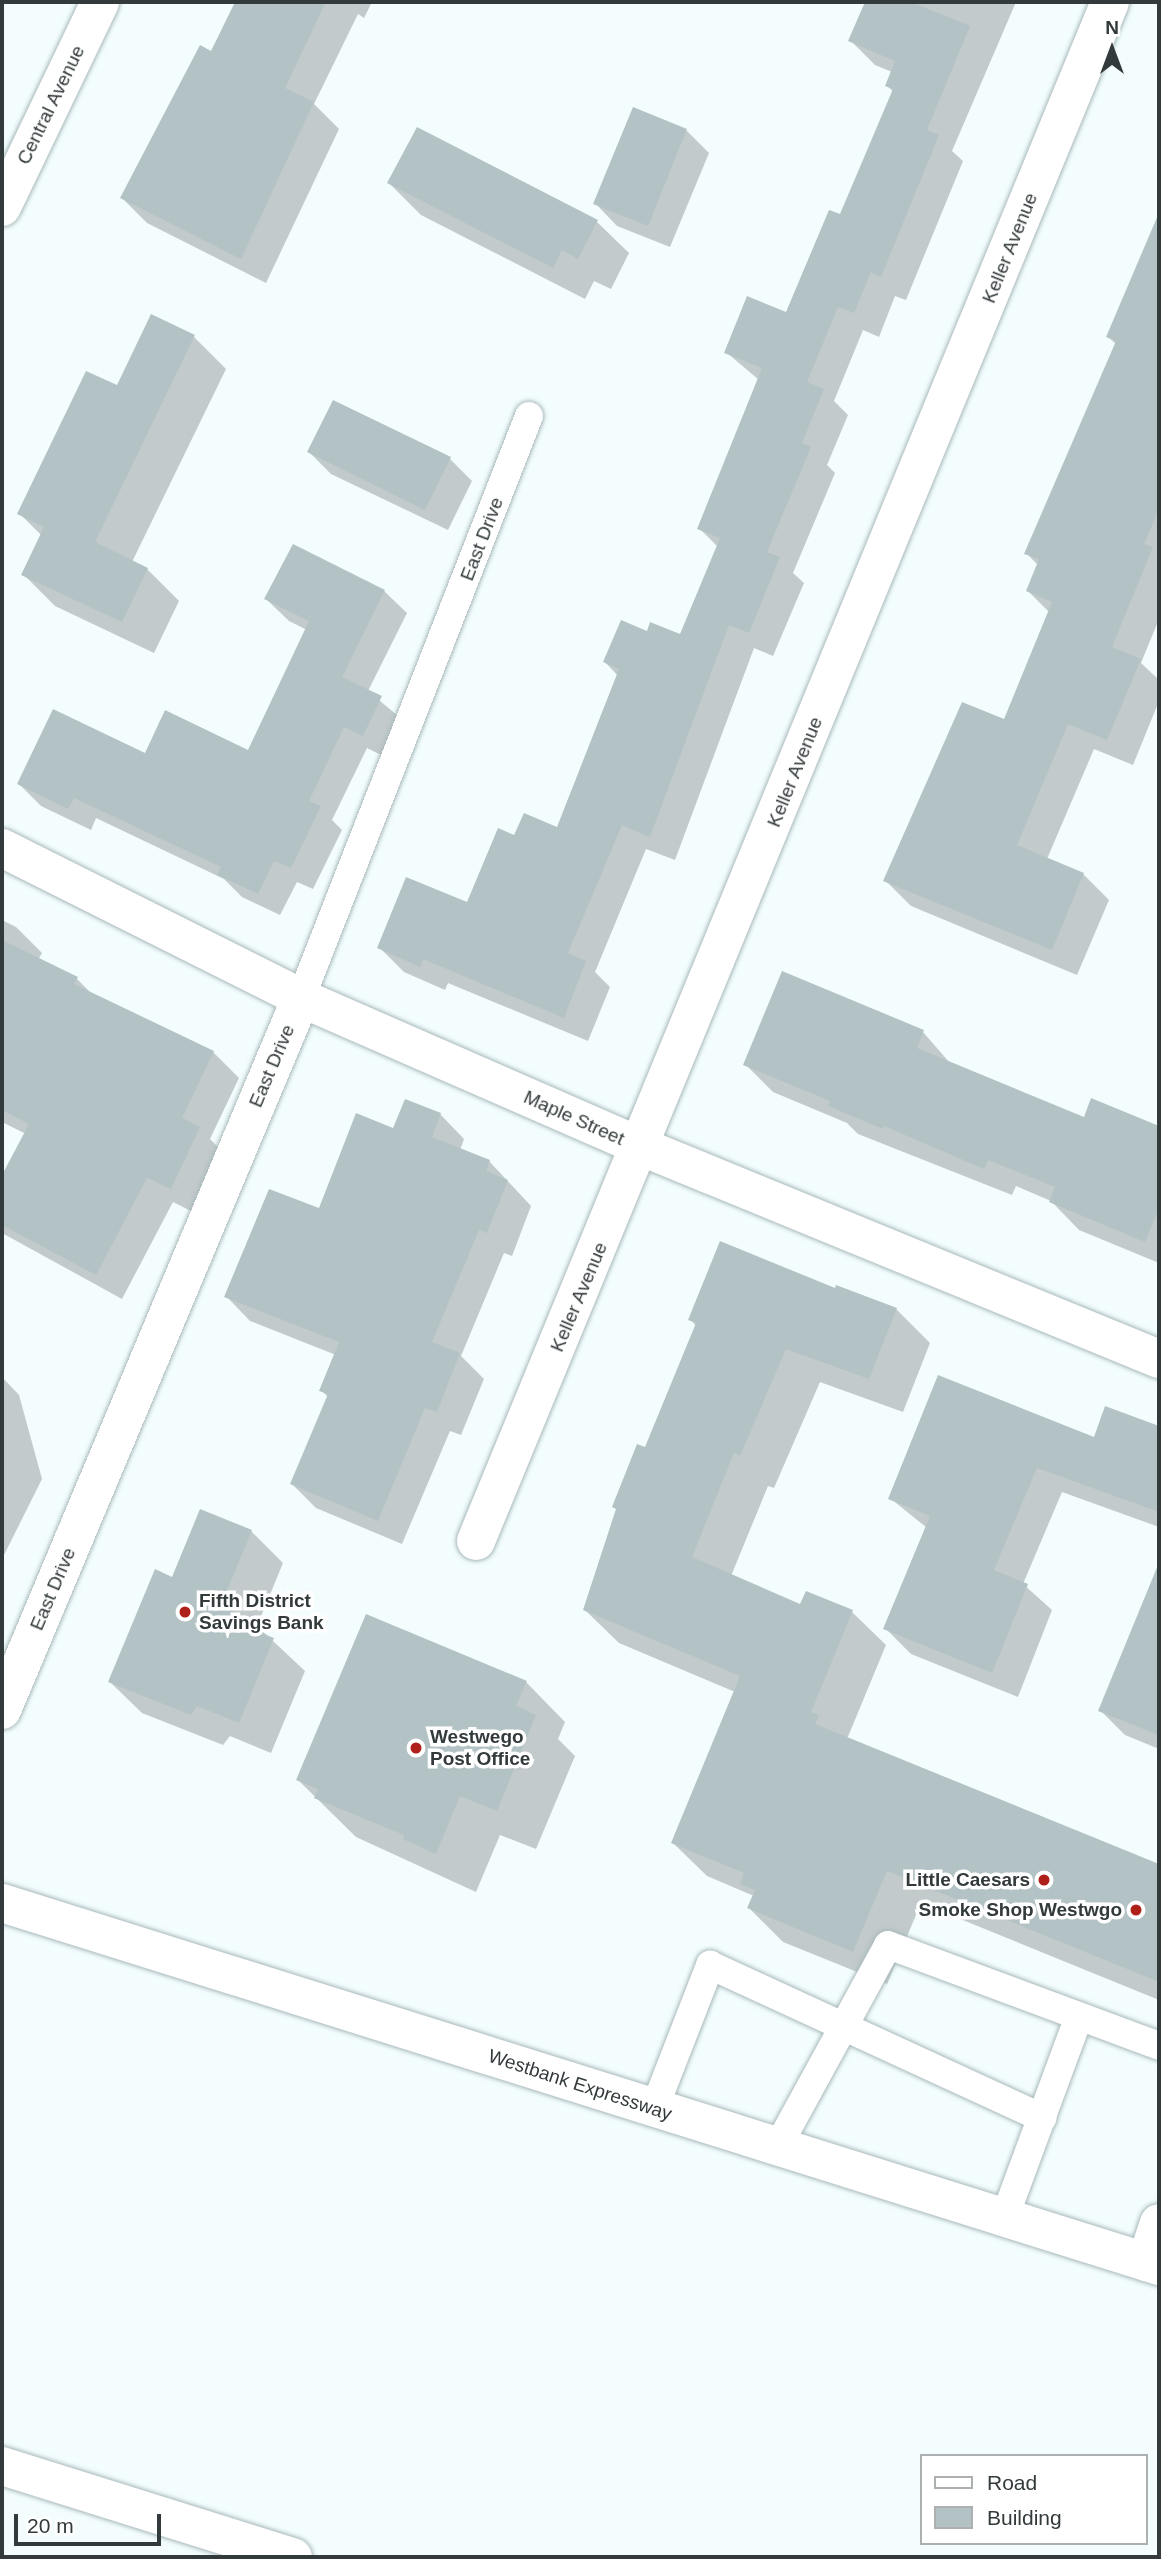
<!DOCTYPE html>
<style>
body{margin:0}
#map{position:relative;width:1161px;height:2559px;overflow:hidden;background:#f3fdfe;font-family:Arial,sans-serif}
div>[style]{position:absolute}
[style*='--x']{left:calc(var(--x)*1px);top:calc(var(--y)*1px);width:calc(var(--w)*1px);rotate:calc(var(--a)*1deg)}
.shadow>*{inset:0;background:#0003}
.building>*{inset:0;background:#b3c2c5}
.roads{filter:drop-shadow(0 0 2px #a9b9bb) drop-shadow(0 0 2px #a9b9bb)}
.lane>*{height:28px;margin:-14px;padding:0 14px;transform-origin:14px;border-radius:14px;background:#fff}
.street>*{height:38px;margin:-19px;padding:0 19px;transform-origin:19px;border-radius:19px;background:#fff}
.secondary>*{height:38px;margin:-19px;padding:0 19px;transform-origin:19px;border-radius:19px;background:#fff}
.highway>*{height:38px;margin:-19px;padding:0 19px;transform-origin:19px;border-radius:19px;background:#fff}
.dots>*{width:19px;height:19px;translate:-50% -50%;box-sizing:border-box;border:4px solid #fff;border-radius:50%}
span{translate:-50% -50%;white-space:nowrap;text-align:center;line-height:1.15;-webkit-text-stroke:7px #fff;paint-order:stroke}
.street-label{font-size:19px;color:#333a3b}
.poi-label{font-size:19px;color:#333a3b;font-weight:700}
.left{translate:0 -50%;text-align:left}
.right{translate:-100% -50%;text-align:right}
.frame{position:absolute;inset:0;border:4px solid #333a3b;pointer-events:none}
.legend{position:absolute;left:920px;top:2454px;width:228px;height:91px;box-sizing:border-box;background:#fff;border:2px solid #adb0b1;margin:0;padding:9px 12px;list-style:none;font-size:21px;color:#333a3b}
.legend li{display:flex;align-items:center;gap:14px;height:35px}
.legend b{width:35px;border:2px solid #adb0b1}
.north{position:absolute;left:1077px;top:14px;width:70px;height:70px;-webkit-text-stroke:5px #fff;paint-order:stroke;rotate:0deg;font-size:19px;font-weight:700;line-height:28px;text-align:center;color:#333a3b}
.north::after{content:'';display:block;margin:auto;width:24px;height:32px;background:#333a3b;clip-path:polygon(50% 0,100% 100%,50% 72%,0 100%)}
.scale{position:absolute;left:14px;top:2514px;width:147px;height:32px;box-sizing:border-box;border:4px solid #333a3b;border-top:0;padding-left:9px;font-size:21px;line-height:24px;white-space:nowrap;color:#333a3b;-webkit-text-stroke:5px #fff;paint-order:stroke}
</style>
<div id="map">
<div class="shadow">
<i style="clip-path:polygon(237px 2px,372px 2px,364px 18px,358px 14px,314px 104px,339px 129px,266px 283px,147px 223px,122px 198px,212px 53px)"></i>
<i style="clip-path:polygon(867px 2px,1016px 2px,952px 151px,963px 161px,906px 300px,895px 296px,879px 337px,863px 330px,834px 401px,848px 415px,827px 465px,835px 473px,793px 573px,804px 583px,773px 656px,754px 648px,675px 860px,646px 849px,595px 972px,610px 987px,588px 1041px,448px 983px,445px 990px,404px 972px,379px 947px,468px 904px,515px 837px,558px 829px,618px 676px,605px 662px,648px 633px,681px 636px,718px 547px,700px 529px,759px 380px,726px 352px,787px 315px,841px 217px,894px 92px,887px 86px,892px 72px,875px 65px,851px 41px)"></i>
<i style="clip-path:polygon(634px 110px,687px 131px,709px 153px,670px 247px,617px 226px,595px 203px)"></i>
<i style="clip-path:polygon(418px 129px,597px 222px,629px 253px,611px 289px,594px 281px,585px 299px,421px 215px,389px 183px)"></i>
<i style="clip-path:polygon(1159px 214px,1159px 619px,1141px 663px,1159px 680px,1159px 701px,1133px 765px,1094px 749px,1047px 859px,1083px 874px,1109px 900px,1077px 975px,911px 906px,885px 880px,1005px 721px,1050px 613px,1028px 591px,1039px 566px,1026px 553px,1117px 345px,1108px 337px)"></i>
<i style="clip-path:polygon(152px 317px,194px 337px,226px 369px,132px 562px,147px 569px,179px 601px,154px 653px,55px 606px,24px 575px,42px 536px,19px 513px,118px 388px)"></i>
<i style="clip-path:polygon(309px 452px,450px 459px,472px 481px,448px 530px,331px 474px)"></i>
<i style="clip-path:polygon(384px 591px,407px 613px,368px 691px,403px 720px,385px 757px,367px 748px,332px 820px,342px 830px,313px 889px,297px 882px,280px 915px,242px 897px,224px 879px,96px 818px,91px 830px,41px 806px,19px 784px,146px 755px,249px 752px,307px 630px,289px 621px,266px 599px)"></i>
<i style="clip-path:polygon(2px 920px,16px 927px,42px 953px,38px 960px,77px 979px,92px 994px,213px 1052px,239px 1078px,210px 1139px,225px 1154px,197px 1214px,173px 1202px,122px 1299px,2px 1233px,2px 1179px,26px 1134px,2px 1122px,5px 1036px,2px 1034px)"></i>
<i style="clip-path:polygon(923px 1032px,950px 1063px,1085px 1119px,1092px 1101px,1159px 1128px,1159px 1263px,1079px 1230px,1051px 1201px,1016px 1186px,1012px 1195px,858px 1134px,847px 1123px,773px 1092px,745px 1064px)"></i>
<i style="clip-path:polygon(440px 1114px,464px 1139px,460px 1150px,489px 1161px,531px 1206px,512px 1256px,504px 1253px,461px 1356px,484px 1379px,461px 1435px,450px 1431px,402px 1544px,316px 1508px,292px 1484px,328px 1397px,321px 1390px,336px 1355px,250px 1321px,226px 1296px,320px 1211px,394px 1130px)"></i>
<i style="clip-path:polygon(836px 1291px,896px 1309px,930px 1343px,903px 1412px,820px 1382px,774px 1488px,768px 1486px,731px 1576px,801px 1606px,852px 1612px,886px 1645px,847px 1739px,1159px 1866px,1159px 2000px,921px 1903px,887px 1984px,783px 1942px,749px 1908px,754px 1896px,707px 1876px,673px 1843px,735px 1692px,619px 1643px,585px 1610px,696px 1326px,690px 1319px)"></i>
<i style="clip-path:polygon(2px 1377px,19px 1395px,42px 1479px,2px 1559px)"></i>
<i style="clip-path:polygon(1150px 1424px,1159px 1434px,1159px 1527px,1062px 1492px,1023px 1584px,1052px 1610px,1018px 1697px,911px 1654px,885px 1628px,927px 1528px,890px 1498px)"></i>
<i style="clip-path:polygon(251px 1531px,283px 1563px,257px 1626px,305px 1671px,271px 1753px,230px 1736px,223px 1745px,142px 1713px,110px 1682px,173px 1579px)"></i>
<i style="clip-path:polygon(1159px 1579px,1159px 1749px,1125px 1735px,1100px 1710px)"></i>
<i style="clip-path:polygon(526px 1682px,565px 1722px,558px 1739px,575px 1756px,536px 1849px,500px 1835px,476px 1892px,356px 1837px,298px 1780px)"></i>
</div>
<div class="building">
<i style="clip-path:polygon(235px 2px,326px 2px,285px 88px,314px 102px,241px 259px,120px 198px,200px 45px,211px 51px)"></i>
<i style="clip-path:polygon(865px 2px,911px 2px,970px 26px,927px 130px,939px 135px,881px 277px,871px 272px,854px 313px,838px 307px,807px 382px,824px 389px,802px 443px,811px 447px,767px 552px,780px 557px,749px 633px,729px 625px,650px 837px,622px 825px,568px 953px,586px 961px,564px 1018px,423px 959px,420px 967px,377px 948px,406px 877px,467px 902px,498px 828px,514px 835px,524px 813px,557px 827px,619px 669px,603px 662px,621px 620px,647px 631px,650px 622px,680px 634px,720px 538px,697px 529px,762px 368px,724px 353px,747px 296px,786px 312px,829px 210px,840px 214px,893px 89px,885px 86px,895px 61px,848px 41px)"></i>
<i style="clip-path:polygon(633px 107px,687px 129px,648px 226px,593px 204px)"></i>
<i style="clip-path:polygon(417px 127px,598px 220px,578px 259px,562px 250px,553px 268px,387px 183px)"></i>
<i style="clip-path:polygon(1158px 215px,1159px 509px,1144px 544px,1153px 547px,1112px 647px,1141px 659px,1107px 740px,1068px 724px,1017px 845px,1084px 873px,1052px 950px,883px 881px,962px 702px,1004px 719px,1052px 602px,1026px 591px,1039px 559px,1024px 554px,1116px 341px,1106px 337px)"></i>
<i style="clip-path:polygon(151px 314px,195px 335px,95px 542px,148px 568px,122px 622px,21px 575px,44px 527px,17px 514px,86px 371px,117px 385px)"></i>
<i style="clip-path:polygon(333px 400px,451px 457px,425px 510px,307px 452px)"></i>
<i style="clip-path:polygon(293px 544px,385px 590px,342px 677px,382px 696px,363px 736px,344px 727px,309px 801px,321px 806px,291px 868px,274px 861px,258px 894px,217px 875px,221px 867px,74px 798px,68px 809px,17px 784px,53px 709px,145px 753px,165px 710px,248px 750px,309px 621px,264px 599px)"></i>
<i style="clip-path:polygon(2px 940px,78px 977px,74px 984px,214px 1051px,182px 1118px,200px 1127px,171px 1189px,147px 1178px,96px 1275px,2px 1225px,2px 1175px,29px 1124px,2px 1110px)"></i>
<i style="clip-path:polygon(782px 971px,924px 1030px,917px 1048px,1084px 1117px,1091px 1098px,1159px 1126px,1159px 1208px,1145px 1242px,1049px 1202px,1055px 1187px,988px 1160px,984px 1169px,884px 1126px,883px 1129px,828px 1106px,830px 1101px,743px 1065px)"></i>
<i style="clip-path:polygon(405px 1099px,441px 1113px,432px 1137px,490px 1160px,486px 1171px,508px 1180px,487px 1233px,479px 1230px,432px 1342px,460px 1353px,437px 1412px,425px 1408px,378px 1521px,290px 1484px,328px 1394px,319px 1391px,339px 1342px,224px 1297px,269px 1189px,319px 1208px,356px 1113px,393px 1128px)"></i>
<i style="clip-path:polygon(720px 1241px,835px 1288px,836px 1285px,897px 1308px,869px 1379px,786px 1349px,740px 1456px,734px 1453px,692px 1557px,800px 1604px,806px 1591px,853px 1610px,811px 1712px,819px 1715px,815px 1724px,1159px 1864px,1159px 1982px,887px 1871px,853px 1952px,747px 1908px,755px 1890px,740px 1884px,744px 1873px,671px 1843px,740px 1676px,583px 1610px,616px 1509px,612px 1507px,637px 1444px,645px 1447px,696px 1323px,688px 1320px)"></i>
<i style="clip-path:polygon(938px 1375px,1094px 1437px,1105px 1406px,1159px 1426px,1159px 1512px,1037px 1468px,994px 1570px,1028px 1584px,992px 1673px,883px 1629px,930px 1516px,888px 1499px)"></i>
<i style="clip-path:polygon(200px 1509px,252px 1530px,224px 1598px,237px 1603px,229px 1620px,274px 1638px,239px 1723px,197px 1706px,191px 1715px,108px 1682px,155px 1569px,172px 1577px)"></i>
<i style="clip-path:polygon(1158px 1565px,1159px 1565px,1159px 1735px,1098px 1711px)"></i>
<i style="clip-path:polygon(366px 1614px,527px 1681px,516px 1706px,536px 1715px,497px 1811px,460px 1796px,436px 1854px,403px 1839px,404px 1835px,314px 1798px,318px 1789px,296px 1780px)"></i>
</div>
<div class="roads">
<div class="lane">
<i style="--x:301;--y:998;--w:625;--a:-68.61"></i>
<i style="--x:654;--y:2109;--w:155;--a:-68.7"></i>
<i style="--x:710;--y:1965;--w:366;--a:24.7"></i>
<i style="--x:777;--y:2148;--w:231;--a:-61.3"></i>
<i style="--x:888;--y:1945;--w:289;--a:20.4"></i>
<i style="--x:1004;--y:2219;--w:216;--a:-69.7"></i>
</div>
<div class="street">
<i style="--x:2;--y:848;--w:335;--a:26.6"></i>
<i style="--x:301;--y:998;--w:372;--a:23.6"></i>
<i style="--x:642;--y:1147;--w:559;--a:22.3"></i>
<i style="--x:476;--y:1541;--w:1664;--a:-67.61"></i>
<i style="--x:2;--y:1710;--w:772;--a:-67.22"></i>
<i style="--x:1146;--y:2262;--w:41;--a:-71.6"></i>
</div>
<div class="secondary">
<i style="--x:2;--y:207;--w:227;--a:-64.4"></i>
</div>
<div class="highway">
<i style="--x:2;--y:1903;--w:1213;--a:17.42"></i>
<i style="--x:2;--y:2466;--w:305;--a:17.4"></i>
</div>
</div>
<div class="dots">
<i style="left:185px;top:1612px;background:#b0201b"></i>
<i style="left:416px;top:1748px;background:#b0201b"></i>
<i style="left:1044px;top:1880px;background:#b0201b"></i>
<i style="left:1136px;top:1910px;background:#b0201b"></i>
</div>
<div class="street-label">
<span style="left:51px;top:105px;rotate:-64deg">Central Avenue</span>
<span style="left:1010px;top:248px;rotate:-68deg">Keller Avenue</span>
<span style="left:482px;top:539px;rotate:-69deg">East Drive</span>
<span style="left:795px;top:772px;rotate:-68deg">Keller Avenue</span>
<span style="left:272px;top:1066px;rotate:-67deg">East Drive</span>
<span style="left:574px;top:1118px;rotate:24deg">Maple Street</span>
<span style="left:579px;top:1297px;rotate:-67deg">Keller Avenue</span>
<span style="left:53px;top:1589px;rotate:-67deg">East Drive</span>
<span style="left:580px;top:2085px;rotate:18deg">Westbank Expressway</span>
</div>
<div class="poi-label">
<span class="left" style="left:199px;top:1612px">Fifth District<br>Savings Bank</span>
<span class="left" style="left:430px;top:1748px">Westwego<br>Post Office</span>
<span class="right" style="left:1030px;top:1880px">Little Caesars</span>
<span class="right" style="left:1122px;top:1910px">Smoke Shop Westwgo</span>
</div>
<div class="frame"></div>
<ul class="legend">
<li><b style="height:9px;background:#fff"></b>Road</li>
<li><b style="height:19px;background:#b3c2c5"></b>Building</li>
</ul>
<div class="north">N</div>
<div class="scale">20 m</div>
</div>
